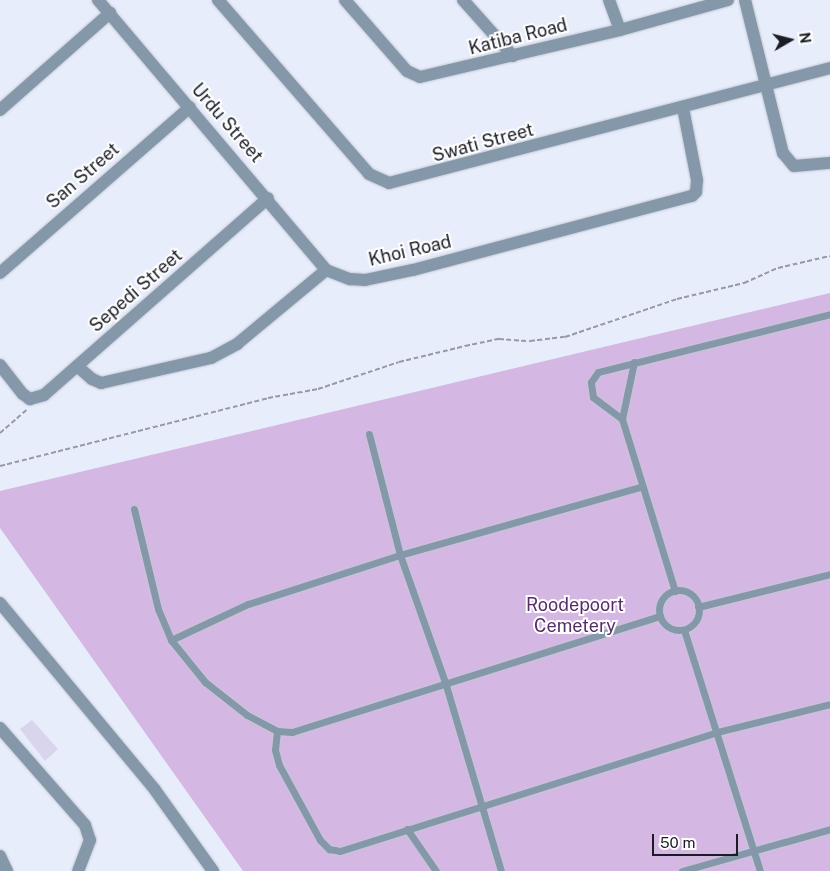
<!DOCTYPE html>
<style>
body{margin:0}
#map{position:relative;width:830px;height:871px;overflow:hidden;background:#e8edfb;font-family:"Public Sans",sans-serif}
div>[style]{position:absolute}
[style*='--x']{left:calc(var(--x)*1px);top:calc(var(--y)*1px);width:calc(var(--w)*1px);rotate:calc(var(--a)*1deg)}
.green>*{inset:0;background:#d5b7e4}
.building>*{inset:0;background:#d8d5ed}
.path>*{height:2px;margin-top:-1px;transform-origin:0;background:repeating-linear-gradient(90deg,#969aa6 0 5px,transparent 0 7.5px)}
.roads{filter:drop-shadow(0 0 1px #c3c8d4) drop-shadow(0 0 1px #c3c8d4)}
.lane>*{height:7px;margin:-3.5px;padding:0 3.5px;transform-origin:3.5px;border-radius:3.5px;background:#8598aa}
.lane>.ring{margin:-3.5px;padding:0;box-sizing:content-box;background:none;border:7px solid #8598aa;border-radius:50%}
.street>*{height:12px;margin:-6px;padding:0 6px;transform-origin:6px;border-radius:6px;background:#8598aa}
span{translate:-50% -50%;white-space:nowrap;text-align:center;line-height:1.15;-webkit-text-stroke:4px #fff;paint-order:stroke}
.street-label{font-size:18px;color:#1a1d25}
.park-label{font-size:18px;color:#572e69}
.north{position:absolute;left:765px;top:15px;width:50px;height:50px;-webkit-text-stroke:4px #fff;paint-order:stroke;rotate:82deg;font-size:14px;font-weight:700;line-height:20px;text-align:center;color:#1a1d25}
.north::after{content:'';display:block;margin:auto;width:18px;height:22px;background:#1a1d25;clip-path:polygon(50% 0,100% 100%,50% 72%,0 100%)}
.scale{position:absolute;left:652px;top:834px;width:86px;height:22px;box-sizing:border-box;border:2px solid #1a1d25;border-top:0;padding-left:6px;font-size:15px;line-height:18px;white-space:nowrap;color:#1a1d25;-webkit-text-stroke:4px #fff;paint-order:stroke}
</style>
<div id="map">
<div class="green">
<i style="clip-path:polygon(830px 293px,830px 871px,243px 871px,0 528px,0 491px)"></i>
</div>
<div class="building">
<i style="clip-path:polygon(32px 720px,58px 749px,45px 761px,20px 729px)"></i>
</div>
<div class="path">
<i style="--x:0;--y:433;--w:35;--a:-41"></i>
<i style="--x:0;--y:466;--w:276;--a:-14.2"></i>
<i style="--x:268;--y:398;--w:51;--a:-10.2"></i>
<i style="--x:318;--y:389;--w:85;--a:-18.4"></i>
<i style="--x:399;--y:362;--w:68;--a:-13.6"></i>
<i style="--x:465;--y:346;--w:35;--a:-12"></i>
<i style="--x:499;--y:339;--w:31;--a:4"></i>
<i style="--x:530;--y:341;--w:35;--a:-7"></i>
<i style="--x:565;--y:337;--w:118;--a:-18.7"></i>
<i style="--x:677;--y:299;--w:69;--a:-13.4"></i>
<i style="--x:744;--y:283;--w:37;--a:-24"></i>
<i style="--x:778;--y:268;--w:53;--a:-13"></i>
</div>
<div class="roads">
<div class="lane">
<i style="--x:634;--y:362;--w:58;--a:101.9"></i>
<i style="--x:622;--y:419;--w:180;--a:72.9"></i>
<i style="--x:622;--y:419;--w:36;--a:-143"></i>
<i style="--x:593;--y:397;--w:15;--a:-98"></i>
<i style="--x:591;--y:382;--w:12;--a:-55"></i>
<i style="--x:598;--y:372;--w:239;--a:-14"></i>
<i style="--x:369;--y:434;--w:125;--a:75.6"></i>
<i style="--x:400;--y:555;--w:135;--a:70.5"></i>
<i style="--x:445;--y:682;--w:197;--a:73.5"></i>
<i style="--x:134;--y:509;--w:103;--a:76.5"></i>
<i style="--x:158;--y:609;--w:34;--a:67"></i>
<i style="--x:171;--y:640;--w:54;--a:51"></i>
<i style="--x:205;--y:682;--w:53;--a:38.2"></i>
<i style="--x:247;--y:715;--w:34;--a:28"></i>
<i style="--x:277;--y:731;--w:15;--a:4"></i>
<i style="--x:292;--y:732;--w:386;--a:-17.5"></i>
<i class="ring" style="left:659px;top:590px;width:33px;height:33px"></i>
<i style="--x:698;--y:607;--w:136;--a:-14"></i>
<i style="--x:684;--y:630;--w:253;--a:72.5"></i>
<i style="--x:171;--y:640;--w:85;--a:-25.1"></i>
<i style="--x:248;--y:604;--w:160;--a:-17.9"></i>
<i style="--x:400;--y:555;--w:250;--a:-15.8"></i>
<i style="--x:277;--y:731;--w:19;--a:96"></i>
<i style="--x:275;--y:750;--w:16;--a:75"></i>
<i style="--x:279;--y:765;--w:85;--a:61.3"></i>
<i style="--x:320;--y:840;--w:13;--a:45"></i>
<i style="--x:329;--y:849;--w:11;--a:10"></i>
<i style="--x:340;--y:851;--w:395;--a:-17.5"></i>
<i style="--x:717;--y:732;--w:116;--a:-13.9"></i>
<i style="--x:407;--y:829;--w:51;--a:55.4"></i>
<i style="--x:682;--y:871;--w:154;--a:-15.8"></i>
</div>
<div class="street">
<i style="--x:98;--y:0;--w:353;--a:49.8"></i>
<i style="--x:326;--y:270;--w:26;--a:21"></i>
<i style="--x:350;--y:279;--w:15;--a:4"></i>
<i style="--x:365;--y:280;--w:49;--a:-11.8"></i>
<i style="--x:413;--y:270;--w:289;--a:-14.9"></i>
<i style="--x:692;--y:196;--w:6;--a:-45"></i>
<i style="--x:696;--y:192;--w:12;--a:-85"></i>
<i style="--x:697;--y:180;--w:73;--a:-101"></i>
<i style="--x:218;--y:0;--w:230;--a:49"></i>
<i style="--x:369;--y:174;--w:22;--a:24"></i>
<i style="--x:389;--y:183;--w:456;--a:-14.6"></i>
<i style="--x:345;--y:0;--w:94;--a:48.9"></i>
<i style="--x:407;--y:71;--w:14;--a:25"></i>
<i style="--x:420;--y:77;--w:205;--a:-13.2"></i>
<i style="--x:620;--y:30;--w:112;--a:-15.5"></i>
<i style="--x:463;--y:0;--w:75;--a:48.2"></i>
<i style="--x:609;--y:0;--w:32;--a:70"></i>
<i style="--x:745;--y:0;--w:158;--a:76.1"></i>
<i style="--x:783;--y:153;--w:17;--a:50"></i>
<i style="--x:794;--y:166;--w:36;--a:-5"></i>
<i style="--x:0;--y:110;--w:147;--a:-41.4"></i>
<i style="--x:0;--y:273;--w:252;--a:-41.1"></i>
<i style="--x:0;--y:365;--w:37;--a:52"></i>
<i style="--x:23;--y:394;--w:9;--a:36"></i>
<i style="--x:30;--y:399;--w:15;--a:-16"></i>
<i style="--x:44;--y:395;--w:298;--a:-41.3"></i>
<i style="--x:77;--y:366;--w:20;--a:41"></i>
<i style="--x:92;--y:379;--w:10;--a:24"></i>
<i style="--x:101;--y:383;--w:113;--a:-12.8"></i>
<i style="--x:211;--y:358;--w:30;--a:-28"></i>
<i style="--x:237;--y:344;--w:116;--a:-39.7"></i>
<i style="--x:0;--y:603;--w:243;--a:50.3"></i>
<i style="--x:155;--y:790;--w:100;--a:54.4"></i>
<i style="--x:0;--y:728;--w:129;--a:48.8"></i>
<i style="--x:85;--y:825;--w:16;--a:72"></i>
<i style="--x:90;--y:840;--w:33;--a:111"></i>
<i style="--x:0;--y:856;--w:17;--a:65"></i>
</div>
</div>
<div class="street-label">
<span style="left:518px;top:37px;rotate:-14deg">Katiba Road</span>
<span style="left:227px;top:123px;rotate:49deg">Urdu Street</span>
<span style="left:483px;top:143px;rotate:-15deg">Swati Street</span>
<span style="left:83px;top:176px;rotate:-41deg">San Street</span>
<span style="left:410px;top:251px;rotate:-13deg">Khoi Road</span>
<span style="left:136px;top:291px;rotate:-41deg">Sepedi Street</span>
</div>
<div class="park-label">
<span style="left:575px;top:616px">Roodepoort<br>Cemetery</span>
</div>
<div class="north">N</div>
<div class="scale">50 m</div>
</div>
